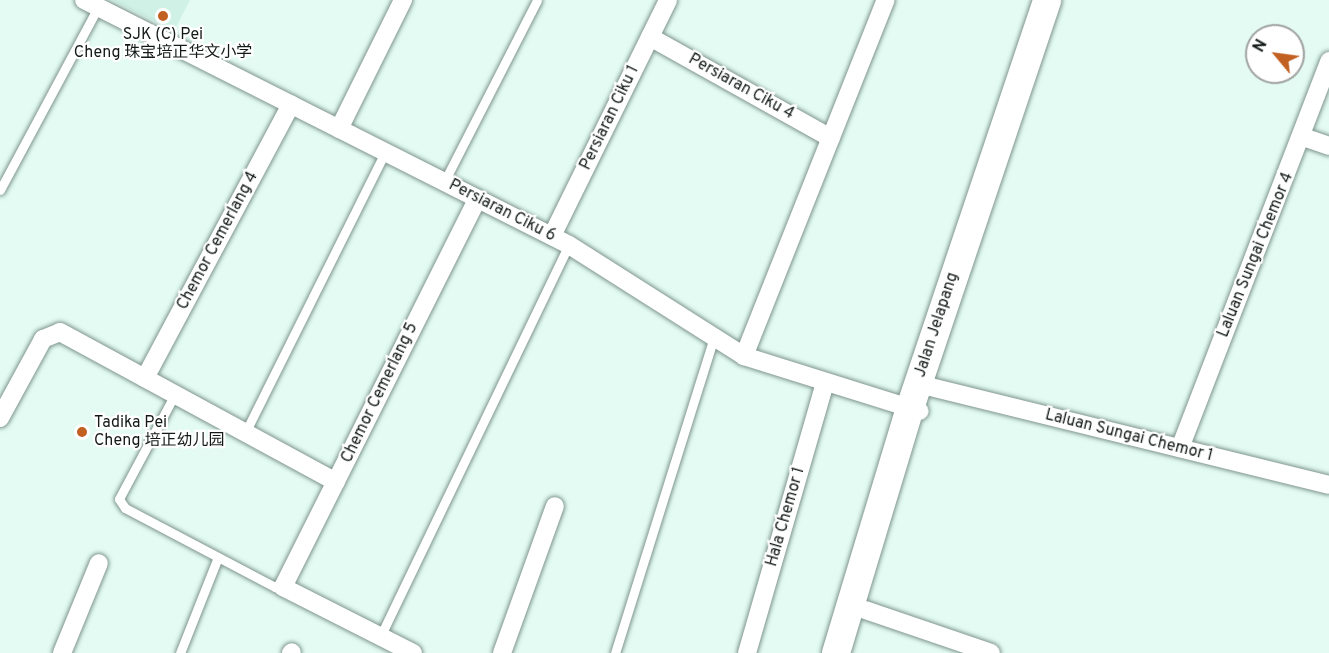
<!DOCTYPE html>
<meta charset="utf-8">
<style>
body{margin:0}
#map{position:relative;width:1329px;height:653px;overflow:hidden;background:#e3fbf3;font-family:Overpass,"Noto Sans SC",sans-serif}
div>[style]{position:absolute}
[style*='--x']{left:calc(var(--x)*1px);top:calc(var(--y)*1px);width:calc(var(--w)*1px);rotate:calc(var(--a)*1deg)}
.built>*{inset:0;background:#cff1e6}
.roads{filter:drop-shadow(0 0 2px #7f958e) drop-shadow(0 0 2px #7f958e)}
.lane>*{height:9px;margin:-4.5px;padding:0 4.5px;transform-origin:4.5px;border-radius:4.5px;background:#fff}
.street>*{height:18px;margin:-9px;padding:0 9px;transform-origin:9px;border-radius:9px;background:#fff}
.primary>*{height:28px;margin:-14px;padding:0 14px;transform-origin:14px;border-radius:14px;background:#fff}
.dots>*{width:16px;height:16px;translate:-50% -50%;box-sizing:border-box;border:3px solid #fff;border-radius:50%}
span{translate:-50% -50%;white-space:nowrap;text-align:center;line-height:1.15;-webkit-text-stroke:4.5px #fff;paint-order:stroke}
.poi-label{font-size:16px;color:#121a17}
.left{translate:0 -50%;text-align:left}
.street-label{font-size:16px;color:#121a17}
.north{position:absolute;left:1245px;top:24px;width:60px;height:60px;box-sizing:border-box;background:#fff;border:2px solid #a0a3a2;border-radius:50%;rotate:299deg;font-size:16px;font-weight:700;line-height:24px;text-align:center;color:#121a17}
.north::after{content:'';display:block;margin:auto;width:21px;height:27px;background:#c26022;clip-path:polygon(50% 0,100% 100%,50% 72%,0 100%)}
</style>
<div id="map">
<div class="built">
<i style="clip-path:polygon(112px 0,190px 0,174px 31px)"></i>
</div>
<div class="roads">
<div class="lane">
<i style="--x:444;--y:182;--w:204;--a:-62.9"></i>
<i style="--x:0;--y:190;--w:208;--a:-61.8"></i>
<i style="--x:175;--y:394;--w:119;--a:118.1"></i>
<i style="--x:119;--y:499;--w:11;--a:56"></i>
<i style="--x:125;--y:508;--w:170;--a:27.8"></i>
<i style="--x:275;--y:587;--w:8;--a:0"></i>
<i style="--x:245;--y:433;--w:314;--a:-63.5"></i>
<i style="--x:380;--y:637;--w:435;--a:-64.3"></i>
<i style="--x:180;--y:653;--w:103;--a:-68.4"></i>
<i style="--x:615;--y:653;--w:328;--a:-72.6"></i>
</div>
<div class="street">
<i style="--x:84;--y:0;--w:543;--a:26.8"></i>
<i style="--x:569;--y:245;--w:207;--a:32.4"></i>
<i style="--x:744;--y:356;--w:184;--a:17.4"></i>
<i style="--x:650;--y:37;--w:207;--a:29.2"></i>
<i style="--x:339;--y:129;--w:144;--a:-63.6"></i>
<i style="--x:1303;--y:137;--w:28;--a:19"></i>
<i style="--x:552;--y:236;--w:263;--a:-63.8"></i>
<i style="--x:744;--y:356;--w:383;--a:-68.3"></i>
<i style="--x:145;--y:378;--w:310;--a:-61.9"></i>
<i style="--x:918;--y:384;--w:423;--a:13.8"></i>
<i style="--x:0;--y:418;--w:90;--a:-61.4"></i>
<i style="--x:43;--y:339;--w:18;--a:-22"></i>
<i style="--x:60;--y:332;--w:314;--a:28.5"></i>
<i style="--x:1180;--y:448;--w:415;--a:-68.9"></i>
<i style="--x:865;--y:610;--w:133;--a:18.8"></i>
<i style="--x:62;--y:653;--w:97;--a:-67.7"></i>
<i style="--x:291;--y:653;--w:1;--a:-45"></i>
<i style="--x:413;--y:653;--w:146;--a:-153.1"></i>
<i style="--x:283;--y:587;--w:434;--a:-63.4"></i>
<i style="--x:502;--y:653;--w:156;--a:-70.2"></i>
<i style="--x:747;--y:653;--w:282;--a:-73.9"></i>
</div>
<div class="primary">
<i style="--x:836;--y:653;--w:256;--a:-73.2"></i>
<i style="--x:910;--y:408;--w:430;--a:-71.4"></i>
</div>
</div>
<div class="dots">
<i style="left:163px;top:16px;background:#c26022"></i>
<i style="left:82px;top:432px;background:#c26022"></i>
</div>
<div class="poi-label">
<span style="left:163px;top:44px">SJK (C) Pei<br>Cheng 珠宝培正华文小学</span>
<span class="left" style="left:94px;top:432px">Tadika Pei<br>Cheng 培正幼儿园</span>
</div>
<div class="street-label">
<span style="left:741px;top:87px;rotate:29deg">Persiaran Ciku 4</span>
<span style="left:610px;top:118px;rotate:-64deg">Persiaran Ciku 1</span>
<span style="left:502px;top:211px;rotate:27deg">Persiaran Ciku 6</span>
<span style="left:218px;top:241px;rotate:-62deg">Chemor Cemerlang 4</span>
<span style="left:1256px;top:255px;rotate:-68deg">Laluan Sungai Chemor 4</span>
<span style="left:937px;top:325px;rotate:-72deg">Jalan Jelapang</span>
<span style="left:380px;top:393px;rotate:-64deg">Chemor Cemerlang 5</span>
<span style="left:1129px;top:436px;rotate:14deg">Laluan Sungai Chemor 1</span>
<span style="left:786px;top:517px;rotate:-74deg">Hala Chemor 1</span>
</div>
<div class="north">N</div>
</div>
